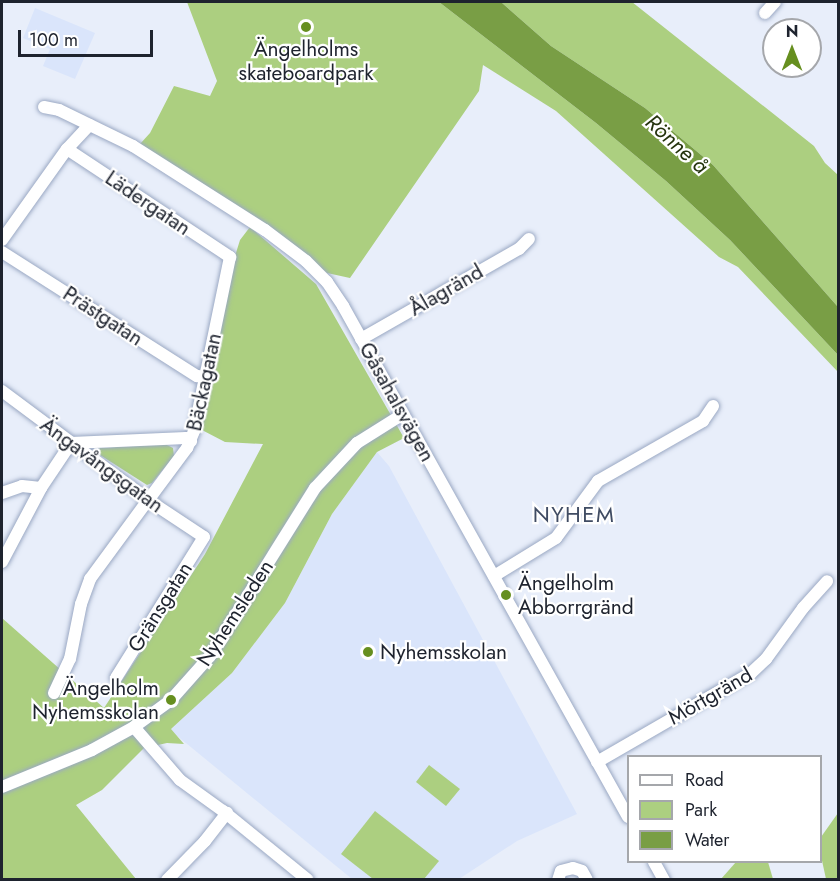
<!DOCTYPE html>
<meta charset="utf-8">
<style>
body{margin:0}
#map{position:relative;width:840px;height:881px;overflow:hidden;background:#e8eefa;font-family:Jost,sans-serif}
div>[style]{position:absolute}
[style*='--x']{left:calc(var(--x)*1px);top:calc(var(--y)*1px);width:calc(var(--w)*1px);rotate:calc(var(--a)*1deg)}
.built>*{inset:0;background:#dae5fb}
.green>*{inset:0;background:#accf80}
.water>*{inset:0;background:#799e45}
.roads{filter:drop-shadow(0 0 2px #9aa8c3) drop-shadow(0 0 2px #9aa8c3)}
.minor>*{height:12px;margin:-6px;padding:0 6px;transform-origin:6px;border-radius:6px;background:#fff}
.dots>*{width:16px;height:16px;translate:-50% -50%;box-sizing:border-box;border:3px solid #fff;border-radius:50%}
span{translate:-50% -50%;white-space:nowrap;text-align:center;line-height:1.15;-webkit-text-stroke:4.5px #fff;paint-order:stroke}
.poi-label{font-size:21px;color:#1e232e}
.left{translate:0 -50%;text-align:left}
.right{translate:-100% -50%;text-align:right}
.street-label{font-size:21px;color:#1e232e}
.water-label{font-size:22px;color:#24330d;font-style:italic}
.neighbourhood-label{font-size:22px;color:#404c63;letter-spacing:1.5px}
.frame{position:absolute;inset:0;border:3px solid #1e232e;pointer-events:none}
.legend{position:absolute;left:627px;top:755px;width:195px;height:108px;box-sizing:border-box;background:#fff;border:2px solid #a5a7ab;margin:0;padding:8px 10px;list-style:none;font-size:18px;color:#1e232e}
.legend li{display:flex;align-items:center;gap:12px;height:30px}
.legend b{width:30px;border:2px solid #a5a7ab}
.north{position:absolute;left:762px;top:18px;width:60px;height:60px;box-sizing:border-box;background:#fff;border:2px solid #a5a7ab;border-radius:50%;rotate:0deg;font-size:16px;font-weight:700;line-height:24px;text-align:center;color:#1e232e}
.north::after{content:'';display:block;margin:auto;width:21px;height:27px;background:#668f1f;clip-path:polygon(50% 0,100% 100%,50% 72%,0 100%)}
.scale{position:absolute;left:18px;top:30px;width:135px;height:27px;box-sizing:border-box;border:3px solid #1e232e;border-top:0;padding-left:8px;font-size:18px;line-height:21px;white-space:nowrap;color:#1e232e;-webkit-text-stroke:4px #fff;paint-order:stroke}
</style>
<div id="map">
<div class="built">
<i style="clip-path:polygon(35px 8px,95px 33px,75px 79px,43px 66px,50px 49px,23px 38px)"></i>
<i style="clip-path:polygon(377px 452px,389px 466px,577px 814px,517px 841px,459px 879px,352px 879px,170px 730px,232px 673px,285px 603px,332px 514px)"></i>
</div>
<div class="green">
<i style="clip-path:polygon(187px 2px,439px 2px,596px 123px,666px 181px,730px 240px,838px 355px,838px 372px,738px 267px,719px 257px,556px 111px,483px 65px,479px 91px,350px 278px,327px 273px,279px 234px,140px 144px,150px 133px,174px 86px,210px 96px,217px 81px)"></i>
<i style="clip-path:polygon(501px 2px,632px 2px,814px 146px,825px 163px,838px 175px,838px 307px,713px 165px,645px 108px,551px 46px)"></i>
<i style="clip-path:polygon(250px 227px,316px 284px,404px 438px,377px 452px,332px 514px,285px 603px,232px 673px,171px 729px,184px 744px,167px 743px,144px 748px,102px 790px,76px 805px,136px 879px,2px 879px,2px 618px,104px 708px,205px 554px,263px 444px,225px 442px,200px 429px,235px 256px,240px 240px)"></i>
<i style="clip-path:polygon(165px 444px,173px 448px,174px 456px,152px 483px,147px 485px,100px 455px,97px 450px,100px 448px)"></i>
<i style="clip-path:polygon(429px 765px,460px 789px,446px 806px,416px 782px)"></i>
<i style="clip-path:polygon(375px 811px,439px 861px,424px 879px,373px 879px,341px 854px)"></i>
<i style="clip-path:polygon(838px 813px,838px 879px,826px 879px,821px 856px,821px 837px)"></i>
<i style="clip-path:polygon(736px 862px,768px 862px,773px 879px,721px 879px)"></i>
</div>
<div class="water">
<i style="clip-path:polygon(439px 2px,501px 2px,551px 46px,645px 108px,713px 165px,838px 307px,838px 355px,730px 240px,666px 181px,596px 123px)"></i>
</div>
<div class="roads">
<div class="minor">
<i style="--x:765;--y:13;--w:15;--a:-48"></i>
<i style="--x:44;--y:107;--w:15;--a:11"></i>
<i style="--x:59;--y:110;--w:82;--a:25.9"></i>
<i style="--x:133;--y:146;--w:156;--a:32.5"></i>
<i style="--x:265;--y:230;--w:51;--a:37.1"></i>
<i style="--x:306;--y:261;--w:30;--a:45"></i>
<i style="--x:327;--y:282;--w:29;--a:56"></i>
<i style="--x:343;--y:306;--w:585;--a:60.85"></i>
<i style="--x:67;--y:149;--w:196;--a:33.5"></i>
<i style="--x:230;--y:257;--w:178;--a:101.7"></i>
<i style="--x:194;--y:431;--w:18;--a:112"></i>
<i style="--x:187;--y:448;--w:59;--a:126.7"></i>
<i style="--x:2;--y:240;--w:112;--a:-54.5"></i>
<i style="--x:67;--y:149;--w:33;--a:-47"></i>
<i style="--x:2;--y:252;--w:231;--a:32.5"></i>
<i style="--x:197;--y:376;--w:8;--a:7"></i>
<i style="--x:361;--y:339;--w:182;--a:-29.7"></i>
<i style="--x:519;--y:249;--w:14;--a:-45"></i>
<i style="--x:2;--y:391;--w:182;--a:36.7"></i>
<i style="--x:148;--y:500;--w:67;--a:33.5"></i>
<i style="--x:204;--y:537;--w:166;--a:122"></i>
<i style="--x:2;--y:493;--w:21;--a:-19"></i>
<i style="--x:22;--y:486;--w:19;--a:6"></i>
<i style="--x:41;--y:488;--w:54;--a:-56.3"></i>
<i style="--x:71;--y:443;--w:115;--a:-2.5"></i>
<i style="--x:186;--y:438;--w:6;--a:31"></i>
<i style="--x:2;--y:562;--w:84;--a:-62.2"></i>
<i style="--x:494;--y:576;--w:73;--a:-31.5"></i>
<i style="--x:556;--y:538;--w:71;--a:-53.6"></i>
<i style="--x:598;--y:481;--w:121;--a:-29.7"></i>
<i style="--x:703;--y:421;--w:18;--a:-56"></i>
<i style="--x:54;--y:693;--w:38;--a:-65"></i>
<i style="--x:70;--y:659;--w:56;--a:-78.7"></i>
<i style="--x:81;--y:604;--w:27;--a:-70"></i>
<i style="--x:90;--y:579;--w:98;--a:-53.7"></i>
<i style="--x:134;--y:727;--w:70;--a:49"></i>
<i style="--x:180;--y:780;--w:53;--a:35.8"></i>
<i style="--x:223;--y:811;--w:109;--a:39.1"></i>
<i style="--x:597;--y:762;--w:178;--a:-30"></i>
<i style="--x:751;--y:673;--w:21;--a:-43"></i>
<i style="--x:766;--y:659;--w:63;--a:-54"></i>
<i style="--x:803;--y:608;--w:36;--a:-48"></i>
<i style="--x:2;--y:787;--w:97;--a:-22.3"></i>
<i style="--x:92;--y:750;--w:48;--a:-28.7"></i>
<i style="--x:134;--y:727;--w:46;--a:-36.1"></i>
<i style="--x:171;--y:700;--w:59;--a:-48.4"></i>
<i style="--x:210;--y:656;--w:198;--a:-58"></i>
<i style="--x:315;--y:488;--w:62;--a:-47"></i>
<i style="--x:357;--y:443;--w:54;--a:-32.2"></i>
<i style="--x:654;--y:862;--w:21;--a:61"></i>
<i style="--x:167;--y:880;--w:54;--a:-45.7"></i>
<i style="--x:205;--y:841;--w:36;--a:-52"></i>
<i style="--x:558;--y:880;--w:9;--a:-72"></i>
<i style="--x:561;--y:871;--w:12;--a:-14"></i>
<i style="--x:573;--y:868;--w:9;--a:18"></i>
<i style="--x:582;--y:871;--w:10;--a:61"></i>
</div>
</div>
<div class="dots">
<i style="left:306px;top:27px;background:#668f1f"></i>
<i style="left:506px;top:595px;background:#668f1f"></i>
<i style="left:368px;top:652px;background:#668f1f"></i>
<i style="left:171px;top:700px;background:#668f1f"></i>
</div>
<div class="poi-label">
<span style="left:306px;top:61px">Ängelholms<br>skateboardpark</span>
<span class="left" style="left:518px;top:595px">Ängelholm<br>Abborrgränd</span>
<span class="left" style="left:380px;top:652px">Nyhemsskolan</span>
<span class="right" style="left:159px;top:700px">Ängelholm<br>Nyhemsskolan</span>
</div>
<div class="street-label">
<span style="left:148px;top:203px;rotate:34deg">Lädergatan</span>
<span style="left:446px;top:290px;rotate:-30deg">Ålagränd</span>
<span style="left:103px;top:316px;rotate:33deg">Prästgatan</span>
<span style="left:204px;top:382px;rotate:-78deg">Bäckagatan</span>
<span style="left:397px;top:402px;rotate:61deg">Gåsahalsvägen</span>
<span style="left:102px;top:465px;rotate:36deg">Ängavångsgatan</span>
<span style="left:160px;top:607px;rotate:-58deg">Gränsgatan</span>
<span style="left:235px;top:613px;rotate:-57deg">Nyhemsleden</span>
<span style="left:710px;top:696px;rotate:-30deg">Mörtgränd</span>
</div>
<div class="water-label">
<span style="left:677px;top:144px;rotate:42deg">Rönne å</span>
</div>
<div class="neighbourhood-label">
<span style="left:574px;top:515px">NYHEM</span>
</div>
<div class="frame"></div>
<ul class="legend">
<li><b style="height:8px;background:#fff"></b>Road</li>
<li><b style="height:16px;background:#accf80"></b>Park</li>
<li><b style="height:16px;background:#799e45"></b>Water</li>
</ul>
<div class="north">N</div>
<div class="scale">100 m</div>
</div>
